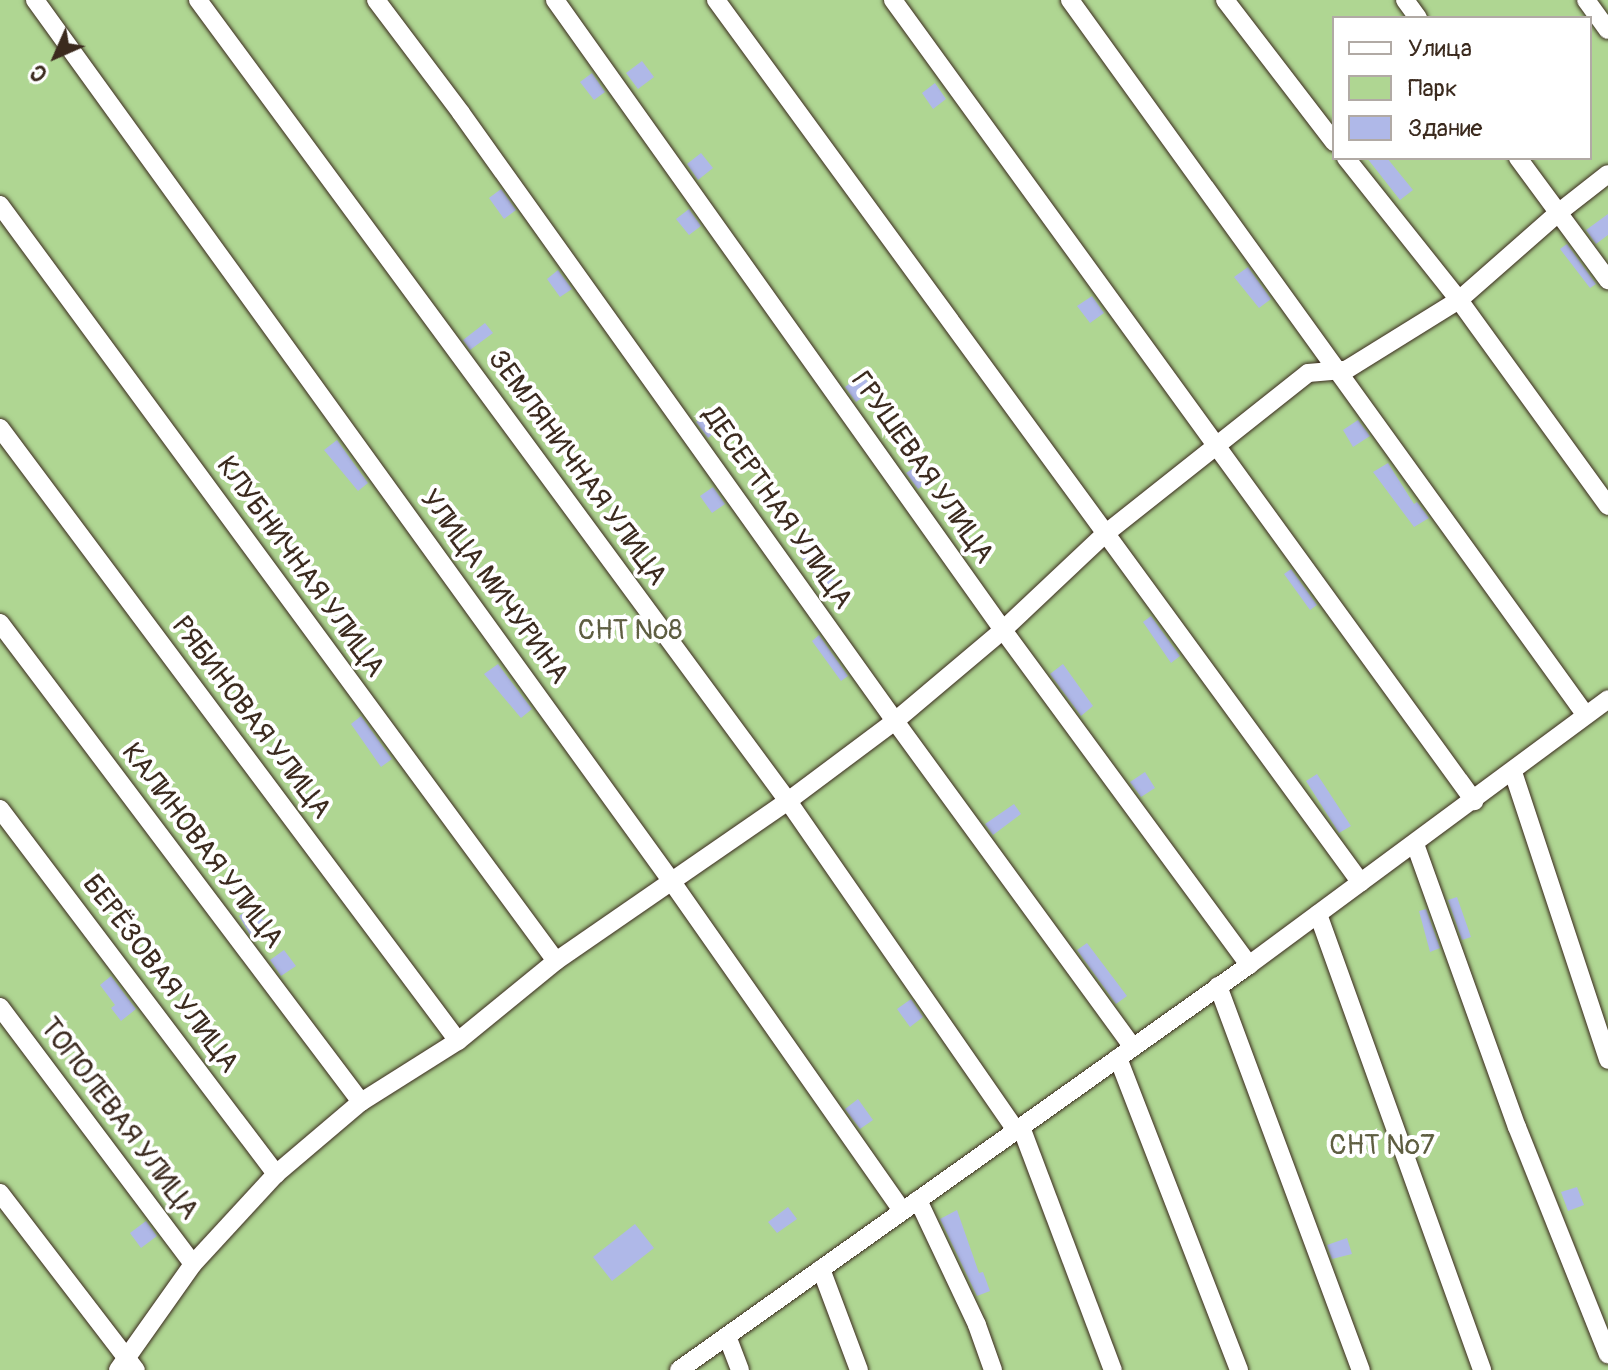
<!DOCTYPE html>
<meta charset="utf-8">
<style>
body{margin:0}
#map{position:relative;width:1608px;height:1370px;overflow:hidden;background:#e7eaf8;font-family:Pangolin,sans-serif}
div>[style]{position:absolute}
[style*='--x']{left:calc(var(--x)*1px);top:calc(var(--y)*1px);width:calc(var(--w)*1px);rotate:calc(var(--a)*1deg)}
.green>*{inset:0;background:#afd692}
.building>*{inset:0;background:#afb8e8}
.roads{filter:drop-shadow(0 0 2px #3b2a1e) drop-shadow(0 0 2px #3b2a1e)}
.minor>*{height:18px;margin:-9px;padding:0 9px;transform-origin:9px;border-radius:9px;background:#fff}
span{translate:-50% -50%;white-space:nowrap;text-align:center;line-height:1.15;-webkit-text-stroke:8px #fff;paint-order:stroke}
.street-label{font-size:28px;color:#3b2a1e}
.park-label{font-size:28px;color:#5e5e41}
.legend{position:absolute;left:1332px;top:16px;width:260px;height:144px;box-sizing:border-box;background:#fff;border:2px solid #b1aaa5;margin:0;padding:10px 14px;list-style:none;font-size:24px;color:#3b2a1e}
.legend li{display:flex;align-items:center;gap:16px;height:40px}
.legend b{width:40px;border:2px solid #b1aaa5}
.north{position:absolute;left:16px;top:16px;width:80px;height:80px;-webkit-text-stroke:6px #fff;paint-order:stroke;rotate:225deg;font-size:22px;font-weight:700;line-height:32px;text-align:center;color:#3b2a1e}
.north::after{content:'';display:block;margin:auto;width:28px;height:36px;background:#3b2a1e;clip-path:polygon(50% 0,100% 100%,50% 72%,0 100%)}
</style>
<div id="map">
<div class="green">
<i style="clip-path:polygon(evenodd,0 0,1608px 0,1608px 1370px,0 1370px,0 0,1334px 18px,1590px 18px,1590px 158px,1334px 158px,1334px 18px)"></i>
</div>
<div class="building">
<i style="clip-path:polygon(642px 61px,654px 77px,638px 89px,626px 73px)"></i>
<i style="clip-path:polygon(592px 73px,605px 92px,594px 100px,580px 82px)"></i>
<i style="clip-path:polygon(935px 83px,946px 99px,933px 109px,922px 93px)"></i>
<i style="clip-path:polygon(701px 153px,713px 168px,698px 180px,687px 164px)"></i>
<i style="clip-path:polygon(1367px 158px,1387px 158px,1413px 190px,1400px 200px)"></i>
<i style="clip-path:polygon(501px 189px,516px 210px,504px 219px,489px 198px)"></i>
<i style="clip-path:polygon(689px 209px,701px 226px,689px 235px,676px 219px)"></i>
<i style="clip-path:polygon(1608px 214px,1608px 235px,1596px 244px,1586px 230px)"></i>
<i style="clip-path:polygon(1567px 244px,1596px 284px,1590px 288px,1560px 249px)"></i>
<i style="clip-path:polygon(1248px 267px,1271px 299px,1259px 308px,1234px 277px)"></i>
<i style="clip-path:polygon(558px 270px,572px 289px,560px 297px,547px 279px)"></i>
<i style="clip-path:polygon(1092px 296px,1104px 313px,1090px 323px,1077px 306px)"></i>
<i style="clip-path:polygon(485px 323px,493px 333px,470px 350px,463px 340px)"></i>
<i style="clip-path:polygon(862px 374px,874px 390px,856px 402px,845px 387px)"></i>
<i style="clip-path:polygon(710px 411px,722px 427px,708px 438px,696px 422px)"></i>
<i style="clip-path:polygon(1358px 420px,1370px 436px,1353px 447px,1343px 430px)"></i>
<i style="clip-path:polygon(337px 440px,368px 483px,358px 491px,324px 450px)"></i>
<i style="clip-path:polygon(925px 460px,937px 475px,918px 489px,906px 473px)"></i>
<i style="clip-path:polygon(1388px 463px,1414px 504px,1417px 502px,1429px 518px,1414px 527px,1373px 472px)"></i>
<i style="clip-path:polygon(713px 487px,725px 504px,712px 513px,700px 496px)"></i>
<i style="clip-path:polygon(811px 550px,835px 582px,826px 590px,801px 557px)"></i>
<i style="clip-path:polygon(1291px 569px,1317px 605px,1310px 610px,1284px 574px)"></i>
<i style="clip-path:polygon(1151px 616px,1180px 656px,1171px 663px,1143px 622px)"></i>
<i style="clip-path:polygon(819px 635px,848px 676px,841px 681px,812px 641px)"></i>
<i style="clip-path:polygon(498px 664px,532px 709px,521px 718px,484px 674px)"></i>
<i style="clip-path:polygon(1063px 664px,1093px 706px,1081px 716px,1050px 674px)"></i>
<i style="clip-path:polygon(361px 716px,392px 759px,381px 767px,351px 724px)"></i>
<i style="clip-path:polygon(1145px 772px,1155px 788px,1141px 797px,1130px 782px)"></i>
<i style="clip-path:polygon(1317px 774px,1351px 826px,1339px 833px,1306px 781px)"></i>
<i style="clip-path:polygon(1014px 804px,1021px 814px,993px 835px,985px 824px)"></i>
<i style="clip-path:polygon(1457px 897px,1471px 937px,1462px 940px,1448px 900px)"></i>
<i style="clip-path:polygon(253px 906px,266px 924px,250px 935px,239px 916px)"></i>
<i style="clip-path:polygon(1426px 909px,1440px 948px,1430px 952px,1419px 911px)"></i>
<i style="clip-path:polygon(1087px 943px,1127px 996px,1116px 1004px,1077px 950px)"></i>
<i style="clip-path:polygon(284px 950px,296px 966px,281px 976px,270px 960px)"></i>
<i style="clip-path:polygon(111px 976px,136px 1009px,121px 1021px,111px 1008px,115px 1005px,100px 985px)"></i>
<i style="clip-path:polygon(911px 999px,923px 1017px,910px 1027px,897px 1009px)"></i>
<i style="clip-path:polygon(858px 1099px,873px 1120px,860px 1129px,845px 1109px)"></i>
<i style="clip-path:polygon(1577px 1187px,1584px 1205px,1568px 1211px,1561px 1192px)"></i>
<i style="clip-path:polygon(788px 1207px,797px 1219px,777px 1233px,768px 1222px)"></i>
<i style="clip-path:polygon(957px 1210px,979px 1273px,983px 1272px,990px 1291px,977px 1296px,940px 1219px)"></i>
<i style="clip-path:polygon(146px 1221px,157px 1236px,141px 1248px,130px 1233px)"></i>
<i style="clip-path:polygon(635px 1224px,654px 1248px,612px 1281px,593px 1257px)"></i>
<i style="clip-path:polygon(1347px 1238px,1352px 1254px,1332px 1259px,1327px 1245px)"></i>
</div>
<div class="roads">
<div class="minor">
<i style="--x:35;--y:0;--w:1088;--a:54.16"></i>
<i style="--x:672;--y:882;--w:401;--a:55"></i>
<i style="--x:198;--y:0;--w:995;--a:53.63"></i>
<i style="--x:788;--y:801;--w:400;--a:55.3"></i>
<i style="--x:376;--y:0;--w:141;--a:53"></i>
<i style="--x:461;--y:113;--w:747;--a:54.48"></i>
<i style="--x:895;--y:721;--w:404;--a:53.9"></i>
<i style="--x:555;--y:0;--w:773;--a:54.58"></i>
<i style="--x:1003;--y:630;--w:416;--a:53.7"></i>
<i style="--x:716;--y:0;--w:1093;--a:53.85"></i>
<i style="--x:893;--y:0;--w:990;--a:54.04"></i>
<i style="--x:1070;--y:0;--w:880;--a:54.2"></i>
<i style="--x:1225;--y:0;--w:179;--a:52.5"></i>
<i style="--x:1405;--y:0;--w:22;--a:54"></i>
<i style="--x:1586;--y:0;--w:37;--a:54"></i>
<i style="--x:1346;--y:158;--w:181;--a:51.5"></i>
<i style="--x:1459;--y:300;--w:254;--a:54.1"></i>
<i style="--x:1518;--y:158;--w:152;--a:53.6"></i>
<i style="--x:0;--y:205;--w:938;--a:53.67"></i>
<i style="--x:0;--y:428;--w:765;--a:53.23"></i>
<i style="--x:0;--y:623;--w:600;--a:53"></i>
<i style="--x:1513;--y:772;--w:303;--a:71.7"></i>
<i style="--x:0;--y:809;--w:458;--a:52.9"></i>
<i style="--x:1415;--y:844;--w:301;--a:70.2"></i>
<i style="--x:1517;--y:1127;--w:245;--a:68.2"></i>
<i style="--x:1318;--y:914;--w:485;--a:70.2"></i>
<i style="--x:1218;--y:986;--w:410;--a:69.6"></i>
<i style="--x:0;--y:1007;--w:321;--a:53.1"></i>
<i style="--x:1118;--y:1058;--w:335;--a:68.8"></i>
<i style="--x:1021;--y:1127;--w:260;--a:69.3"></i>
<i style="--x:0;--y:1193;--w:223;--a:52.5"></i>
<i style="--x:918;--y:1200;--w:138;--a:64.7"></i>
<i style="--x:977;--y:1325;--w:48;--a:70.4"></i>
<i style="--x:821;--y:1269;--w:108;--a:69.4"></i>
<i style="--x:727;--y:1336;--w:36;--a:69"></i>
<i style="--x:118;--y:1370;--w:130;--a:-54.7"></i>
<i style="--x:193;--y:1264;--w:122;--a:-47.3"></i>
<i style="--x:276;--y:1174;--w:111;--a:-40.3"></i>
<i style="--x:361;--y:1102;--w:115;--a:-32.2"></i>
<i style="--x:458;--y:1041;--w:127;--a:-39.2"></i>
<i style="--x:556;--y:961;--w:282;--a:-34.6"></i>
<i style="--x:788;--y:801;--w:134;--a:-36.8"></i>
<i style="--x:895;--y:721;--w:141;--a:-40.1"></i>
<i style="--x:1003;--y:630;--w:140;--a:-43.3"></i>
<i style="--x:1105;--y:534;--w:259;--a:-38.4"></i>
<i style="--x:1308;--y:373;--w:38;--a:-5"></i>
<i style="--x:1346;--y:370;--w:133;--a:-31.8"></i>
<i style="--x:1459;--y:300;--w:132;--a:-41.3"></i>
<i style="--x:1558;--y:213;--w:63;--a:-38"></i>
<i style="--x:679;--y:1370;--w:699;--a:-35.39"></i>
<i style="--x:1249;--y:965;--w:447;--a:-36.5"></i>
</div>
</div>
<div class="street-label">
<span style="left:577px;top:468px;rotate:54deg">ЗЕМЛЯНИЧНАЯ УЛИЦА</span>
<span style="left:922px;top:468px;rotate:55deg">ГРУШЕВАЯ УЛИЦА</span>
<span style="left:777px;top:508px;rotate:55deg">ДЕСЕРТНАЯ УЛИЦА</span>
<span style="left:300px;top:567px;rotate:54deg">КЛУБНИЧНАЯ УЛИЦА</span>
<span style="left:494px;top:587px;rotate:54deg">УЛИЦА МИЧУРИНА</span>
<span style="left:251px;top:718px;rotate:53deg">РЯБИНОВАЯ УЛИЦА</span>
<span style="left:202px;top:846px;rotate:53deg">КАЛИНОВАЯ УЛИЦА</span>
<span style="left:160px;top:974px;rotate:53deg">БЕРЁЗОВАЯ УЛИЦА</span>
<span style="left:119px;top:1119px;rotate:53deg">ТОПОЛЕВАЯ УЛИЦА</span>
</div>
<div class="park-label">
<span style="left:630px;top:631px">СНТ №8</span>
<span style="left:1382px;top:1146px">СНТ №7</span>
</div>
<ul class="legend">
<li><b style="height:10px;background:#fff"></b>Улица</li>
<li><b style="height:22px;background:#afd692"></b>Парк</li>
<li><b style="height:22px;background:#afb8e8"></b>Здание</li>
</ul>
<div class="north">С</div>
</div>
